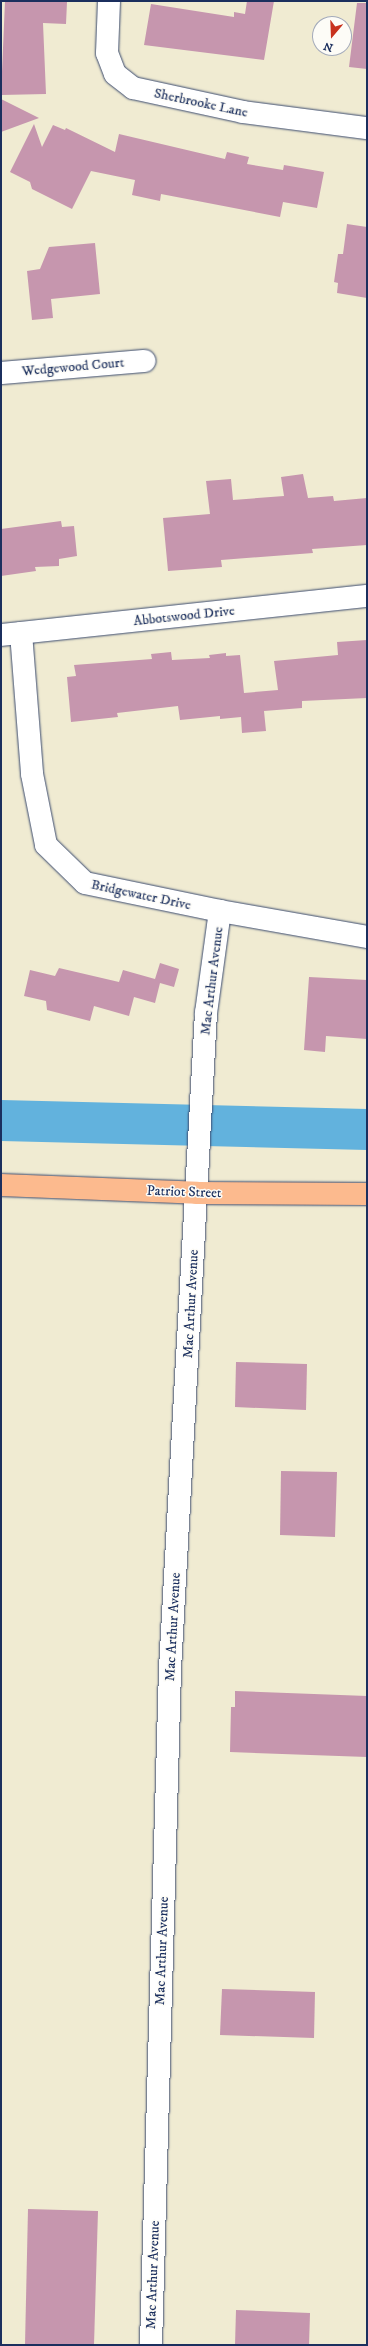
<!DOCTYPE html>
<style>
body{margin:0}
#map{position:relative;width:368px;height:2346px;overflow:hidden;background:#f0ebd2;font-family:"IM FELL DW Pica",serif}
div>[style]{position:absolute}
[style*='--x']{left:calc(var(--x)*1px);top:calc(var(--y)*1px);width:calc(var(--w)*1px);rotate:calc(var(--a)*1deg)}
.water>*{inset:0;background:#62b2dd}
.building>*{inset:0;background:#c696ae}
.roads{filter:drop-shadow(0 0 1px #3b4b6f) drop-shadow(0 0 1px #3b4b6f)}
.minor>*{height:22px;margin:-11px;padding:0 11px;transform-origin:11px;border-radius:11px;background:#fff}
.major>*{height:22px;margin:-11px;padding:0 11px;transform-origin:11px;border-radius:11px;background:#fcba8e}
span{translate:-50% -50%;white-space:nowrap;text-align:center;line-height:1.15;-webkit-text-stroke:3px #fdfcf7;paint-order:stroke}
.street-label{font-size:14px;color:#1b2f5e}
.frame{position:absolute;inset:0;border:2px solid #1b2f5e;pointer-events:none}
.north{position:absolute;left:312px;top:16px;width:40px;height:40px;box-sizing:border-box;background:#fdfcf7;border:1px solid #a3aaba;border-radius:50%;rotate:199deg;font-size:11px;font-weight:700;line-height:16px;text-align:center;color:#1b2f5e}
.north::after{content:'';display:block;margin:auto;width:14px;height:18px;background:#c8321e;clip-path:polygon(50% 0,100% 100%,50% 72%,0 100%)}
</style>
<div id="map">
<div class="water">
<i style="clip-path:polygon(1px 1100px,367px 1109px,367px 1150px,1px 1141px)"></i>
</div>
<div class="building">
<i style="clip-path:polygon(5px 1px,67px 2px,66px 24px,43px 23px,46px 94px,1px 95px)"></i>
<i style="clip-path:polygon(247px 1px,274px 1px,264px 60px,144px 45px,151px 4px,234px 17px,234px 12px,245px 14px)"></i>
<i style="clip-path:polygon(357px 3px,367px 3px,367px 69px,349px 67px)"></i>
<i style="clip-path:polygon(1px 99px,39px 118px,1px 132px)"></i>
<i style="clip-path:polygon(34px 124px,42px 147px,53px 125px,65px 130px,66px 128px,115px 152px,119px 134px,225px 159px,227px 152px,249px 157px,247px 164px,283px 170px,284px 165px,324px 172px,317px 208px,283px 202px,280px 217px,161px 194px,160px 201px,132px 195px,135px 180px,91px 171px,72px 209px,32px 189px,30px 182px,10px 172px)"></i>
<i style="clip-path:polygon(347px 224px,367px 227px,367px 298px,337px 293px,338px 283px,334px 282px,338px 254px,343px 254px)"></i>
<i style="clip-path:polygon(95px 243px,100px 294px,51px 299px,53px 318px,32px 320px,27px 271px,40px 269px,49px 247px)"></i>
<i style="clip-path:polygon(303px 474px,308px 498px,333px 496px,334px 501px,367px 498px,367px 545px,312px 549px,313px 553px,221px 560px,222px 567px,168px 571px,163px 518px,210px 514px,206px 481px,231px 479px,233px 500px,284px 496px,281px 477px)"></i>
<i style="clip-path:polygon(61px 521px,62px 527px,74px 526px,77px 556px,59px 559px,59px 566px,35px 567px,36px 571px,1px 576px,1px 529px)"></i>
<i style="clip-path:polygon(367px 640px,367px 698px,302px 701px,302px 708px,264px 711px,266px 731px,242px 733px,241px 717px,220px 719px,220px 716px,180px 720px,178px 706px,117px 713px,118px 717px,71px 722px,67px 677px,76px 676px,74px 665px,152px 659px,151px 654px,171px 652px,172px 660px,210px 658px,209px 655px,226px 653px,226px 656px,240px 655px,244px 693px,278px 690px,274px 661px,338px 655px,337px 642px)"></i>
<i style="clip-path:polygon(160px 963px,179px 969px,174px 987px,160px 983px,155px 1003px,134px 997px,129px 1016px,94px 1006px,90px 1021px,47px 1010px,46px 1001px,24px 996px,30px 970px,55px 976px,59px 968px,119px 982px,123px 970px,155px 979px)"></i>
<i style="clip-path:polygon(309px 977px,367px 980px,367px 1039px,326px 1036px,325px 1052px,304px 1050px)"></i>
<i style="clip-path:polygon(236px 1362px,307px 1364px,306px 1410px,235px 1407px)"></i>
<i style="clip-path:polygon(281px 1471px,337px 1472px,335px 1537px,280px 1535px)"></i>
<i style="clip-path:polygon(235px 1691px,367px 1696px,367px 1757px,230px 1752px,231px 1707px,235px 1707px)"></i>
<i style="clip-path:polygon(222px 1989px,315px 1992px,314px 2038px,220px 2035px)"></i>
<i style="clip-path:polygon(28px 2209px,98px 2211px,94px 2345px,25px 2345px)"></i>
<i style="clip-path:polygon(236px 2310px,310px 2313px,309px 2345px,235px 2345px)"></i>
</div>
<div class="roads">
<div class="minor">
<i style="--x:109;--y:1;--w:52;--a:92.2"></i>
<i style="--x:107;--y:53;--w:22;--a:69"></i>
<i style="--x:115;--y:74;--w:23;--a:38"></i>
<i style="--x:133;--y:88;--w:113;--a:12.3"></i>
<i style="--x:243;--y:112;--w:125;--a:7.4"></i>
<i style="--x:1;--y:373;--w:144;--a:-4.8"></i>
<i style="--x:21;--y:633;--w:141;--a:85.5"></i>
<i style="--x:32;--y:774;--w:72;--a:78.8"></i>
<i style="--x:46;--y:845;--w:54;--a:44.3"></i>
<i style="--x:85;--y:883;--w:138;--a:11.7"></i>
<i style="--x:220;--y:911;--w:149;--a:10"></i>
<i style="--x:1;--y:635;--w:368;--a:-6.1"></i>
<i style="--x:151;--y:2345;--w:676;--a:-88.39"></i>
<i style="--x:170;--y:1669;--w:657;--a:-86.86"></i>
<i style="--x:206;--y:1013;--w:103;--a:-82.2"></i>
</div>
<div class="major">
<i style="--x:1;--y:1185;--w:196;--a:2.3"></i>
<i style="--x:197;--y:1193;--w:170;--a:0.3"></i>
</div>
</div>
<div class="street-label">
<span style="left:201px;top:103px;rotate:12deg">Sherbrooke Lane</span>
<span style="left:73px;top:367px;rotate:-5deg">Wedgewood Court</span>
<span style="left:184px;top:616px;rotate:-6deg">Abbotswood Drive</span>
<span style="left:141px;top:895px;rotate:12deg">Bridgewater Drive</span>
<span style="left:212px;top:981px;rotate:-83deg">Mac Arthur Avenue</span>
<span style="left:184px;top:1192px;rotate:2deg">Patriot Street</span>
<span style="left:191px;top:1304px;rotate:-87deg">Mac Arthur Avenue</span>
<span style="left:173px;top:1627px;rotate:-87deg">Mac Arthur Avenue</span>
<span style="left:162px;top:1951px;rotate:-88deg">Mac Arthur Avenue</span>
<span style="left:153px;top:2275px;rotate:-88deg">Mac Arthur Avenue</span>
</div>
<div class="frame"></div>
<div class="north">N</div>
</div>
